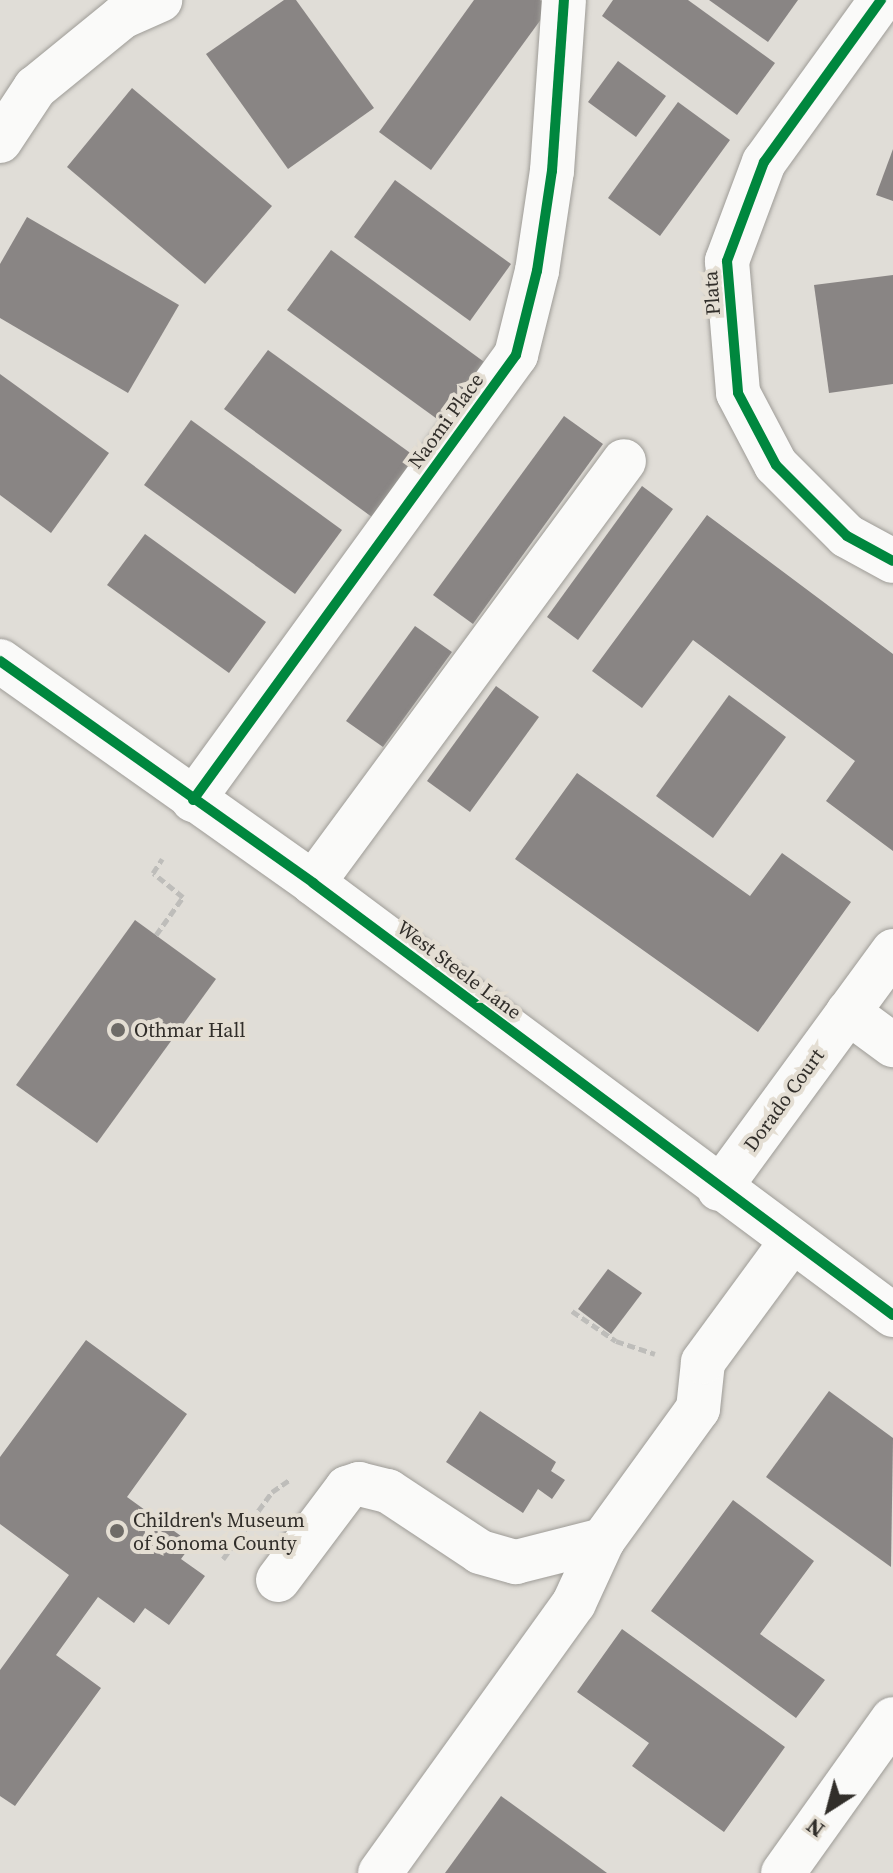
<!DOCTYPE html>
<style>
body{margin:0}
#map{position:relative;width:893px;height:1873px;overflow:hidden;background:#e0ddd7;font-family:"Source Serif 4",serif}
div>[style]{position:absolute}
[style*='--x']{left:calc(var(--x)*1px);top:calc(var(--y)*1px);width:calc(var(--w)*1px);rotate:calc(var(--a)*1deg)}
.building>*{inset:0;background:#898584}
.path>*{height:5px;margin-top:-2.5px;transform-origin:0;background:repeating-linear-gradient(90deg,#bebdba 0 8px,transparent 0 12px)}
.roads{filter:drop-shadow(0 0 2px #9e9c97) drop-shadow(0 0 2px #9e9c97)}
.minor>*{height:44px;margin:-22px;padding:0 22px;transform-origin:22px;border-radius:22px;background:#fafaf9}
.cycleway>*{height:10px;margin:-5px;padding:0 5px;transform-origin:5px;border-radius:5px;background:#00873e}
.dots>*{width:22px;height:22px;translate:-50% -50%;box-sizing:border-box;border:4px solid #e4ded3;border-radius:50%}
span{translate:-50% -50%;white-space:nowrap;text-align:center;line-height:1.15;-webkit-text-stroke:8px #e4ded3;paint-order:stroke}
.street-label{font-size:20px;color:#312e2a}
.poi-label{font-size:20px;color:#312e2a}
.left{translate:0 -50%;text-align:left}
.north{position:absolute;left:789px;top:1769px;width:80px;height:80px;-webkit-text-stroke:6px #e4ded3;paint-order:stroke;rotate:216deg;font-size:22px;font-weight:700;line-height:32px;text-align:center;color:#312e2a}
.north::after{content:'';display:block;margin:auto;width:28px;height:36px;background:#312e2a;clip-path:polygon(50% 0,100% 100%,50% 72%,0 100%)}
</style>
<div id="map">
<div class="building">
<i style="clip-path:polygon(284px 0,296px 0,374px 108px,288px 169px,206px 54px)"></i>
<i style="clip-path:polygon(474px 0,540px 0,550px 7px,431px 170px,379px 132px)"></i>
<i style="clip-path:polygon(613px 0,688px 0,775px 63px,737px 115px,602px 16px)"></i>
<i style="clip-path:polygon(709px 0,798px 0,768px 42px)"></i>
<i style="clip-path:polygon(618px 61px,666px 96px,636px 137px,588px 102px)"></i>
<i style="clip-path:polygon(132px 88px,272px 206px,205px 284px,67px 167px)"></i>
<i style="clip-path:polygon(678px 102px,730px 140px,660px 236px,608px 198px)"></i>
<i style="clip-path:polygon(893px 149px,893px 201px,876px 195px)"></i>
<i style="clip-path:polygon(395px 180px,511px 264px,470px 321px,354px 237px)"></i>
<i style="clip-path:polygon(27px 217px,179px 305px,128px 393px,0 318px,0 264px)"></i>
<i style="clip-path:polygon(331px 250px,487px 364px,444px 424px,287px 310px)"></i>
<i style="clip-path:polygon(893px 275px,893px 384px,829px 393px,814px 285px)"></i>
<i style="clip-path:polygon(268px 350px,420px 460px,376px 520px,224px 409px)"></i>
<i style="clip-path:polygon(0 374px,109px 453px,51px 533px,0 495px)"></i>
<i style="clip-path:polygon(564px 416px,603px 444px,473px 624px,433px 595px)"></i>
<i style="clip-path:polygon(191px 420px,342px 530px,295px 594px,144px 485px)"></i>
<i style="clip-path:polygon(642px 486px,673px 509px,578px 640px,547px 617px)"></i>
<i style="clip-path:polygon(707px 515px,893px 654px,893px 851px,826px 801px,855px 761px,693px 640px,642px 708px,592px 671px)"></i>
<i style="clip-path:polygon(145px 534px,266px 622px,229px 673px,107px 585px)"></i>
<i style="clip-path:polygon(415px 626px,452px 652px,383px 747px,346px 721px)"></i>
<i style="clip-path:polygon(496px 686px,539px 717px,470px 812px,427px 781px)"></i>
<i style="clip-path:polygon(729px 695px,786px 737px,713px 838px,656px 796px)"></i>
<i style="clip-path:polygon(577px 773px,750px 896px,782px 853px,851px 902px,758px 1032px,515px 859px)"></i>
<i style="clip-path:polygon(135px 920px,216px 979px,97px 1143px,16px 1085px)"></i>
<i style="clip-path:polygon(608px 1269px,642px 1293px,611px 1334px,578px 1309px)"></i>
<i style="clip-path:polygon(86px 1340px,187px 1414px,127px 1497px,192px 1544px,181px 1559px,205px 1576px,169px 1625px,145px 1608px,134px 1623px,98px 1597px,56px 1655px,101px 1688px,15px 1806px,0 1796px,0 1670px,69px 1575px,0 1524px,0 1457px)"></i>
<i style="clip-path:polygon(829px 1391px,893px 1438px,891px 1567px,766px 1477px)"></i>
<i style="clip-path:polygon(480px 1411px,556px 1462px,551px 1471px,565px 1480px,552px 1499px,538px 1489px,523px 1513px,446px 1462px)"></i>
<i style="clip-path:polygon(733px 1500px,814px 1561px,760px 1634px,825px 1680px,796px 1718px,651px 1611px)"></i>
<i style="clip-path:polygon(622px 1629px,785px 1747px,724px 1832px,632px 1766px,649px 1743px,577px 1692px)"></i>
<i style="clip-path:polygon(501px 1796px,607px 1873px,445px 1873px)"></i>
</div>
<div class="path">
<i style="--x:156;--y:935;--w:47;--a:-54.6"></i>
<i style="--x:183;--y:897;--w:38;--a:-141"></i>
<i style="--x:153;--y:873;--w:17;--a:-57"></i>
<i style="--x:572;--y:1311;--w:53;--a:34.3"></i>
<i style="--x:616;--y:1341;--w:41;--a:18.4"></i>
<i style="--x:223;--y:1559;--w:83;--a:-53.8"></i>
<i style="--x:272;--y:1492;--w:21;--a:-35"></i>
</div>
<div class="roads">
<div class="minor">
<i style="--x:881;--y:0;--w:200;--a:125.8"></i>
<i style="--x:764;--y:162;--w:106;--a:110.5"></i>
<i style="--x:727;--y:261;--w:132;--a:85.2"></i>
<i style="--x:738;--y:393;--w:81;--a:62.2"></i>
<i style="--x:776;--y:465;--w:100;--a:45"></i>
<i style="--x:847;--y:536;--w:52;--a:28.5"></i>
<i style="--x:0;--y:141;--w:64;--a:-56.6"></i>
<i style="--x:35;--y:88;--w:112;--a:-39.2"></i>
<i style="--x:122;--y:17;--w:42;--a:-24.1"></i>
<i style="--x:0;--y:661;--w:384;--a:35.3"></i>
<i style="--x:313;--y:883;--w:723;--a:36.68"></i>
<i style="--x:193;--y:800;--w:550;--a:-54.03"></i>
<i style="--x:516;--y:355;--w:87;--a:-76"></i>
<i style="--x:537;--y:271;--w:101;--a:-81.5"></i>
<i style="--x:552;--y:171;--w:171;--a:-86"></i>
<i style="--x:313;--y:883;--w:524;--a:-53.61"></i>
<i style="--x:848;--y:1012;--w:56;--a:36.3"></i>
<i style="--x:719;--y:1189;--w:295;--a:-53.8"></i>
<i style="--x:278;--y:1580;--w:115;--a:-53.1"></i>
<i style="--x:347;--y:1488;--w:13;--a:-18"></i>
<i style="--x:359;--y:1484;--w:30;--a:14"></i>
<i style="--x:388;--y:1491;--w:110;--a:33.5"></i>
<i style="--x:480;--y:1552;--w:37;--a:16"></i>
<i style="--x:516;--y:1562;--w:90;--a:-14.2"></i>
<i style="--x:380;--y:1873;--w:332;--a:-54.3"></i>
<i style="--x:574;--y:1603;--w:69;--a:-65.3"></i>
<i style="--x:603;--y:1540;--w:162;--a:-54.1"></i>
<i style="--x:698;--y:1409;--w:47;--a:-83.9"></i>
<i style="--x:703;--y:1362;--w:150;--a:-53.7"></i>
<i style="--x:783;--y:1873;--w:189;--a:-54.5"></i>
</div>
</div>
<div class="cycleway">
<i style="--x:881;--y:0;--w:200;--a:125.8"></i>
<i style="--x:764;--y:162;--w:106;--a:110.5"></i>
<i style="--x:727;--y:261;--w:132;--a:85.2"></i>
<i style="--x:738;--y:393;--w:81;--a:62.2"></i>
<i style="--x:776;--y:465;--w:100;--a:45"></i>
<i style="--x:847;--y:536;--w:52;--a:28.5"></i>
<i style="--x:0;--y:661;--w:384;--a:35.3"></i>
<i style="--x:313;--y:883;--w:723;--a:36.68"></i>
<i style="--x:193;--y:800;--w:550;--a:-54.03"></i>
<i style="--x:516;--y:355;--w:87;--a:-76"></i>
<i style="--x:537;--y:271;--w:101;--a:-81.5"></i>
<i style="--x:552;--y:171;--w:171;--a:-86"></i>
</div>
<div class="dots">
<i style="left:118px;top:1030px;background:#6e6b67"></i>
<i style="left:117px;top:1531px;background:#6e6b67"></i>
</div>
<div class="street-label">
<span style="left:712px;top:293px;rotate:-94deg">Plata</span>
<span style="left:446px;top:421px;rotate:-54deg">Naomi Place</span>
<span style="left:459px;top:970px;rotate:37deg">West Steele Lane</span>
<span style="left:784px;top:1100px;rotate:-54deg">Dorado Court</span>
</div>
<div class="poi-label">
<span class="left" style="left:134px;top:1030px">Othmar Hall</span>
<span class="left" style="left:133px;top:1532px">Children's Museum<br>of Sonoma County</span>
</div>
<div class="north">N</div>
</div>
